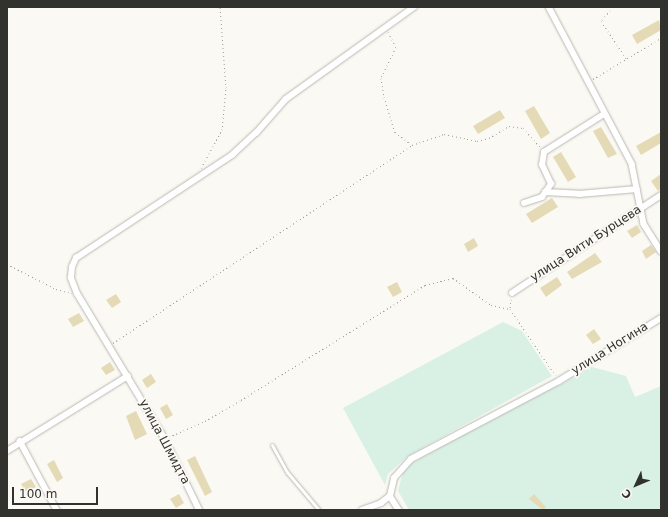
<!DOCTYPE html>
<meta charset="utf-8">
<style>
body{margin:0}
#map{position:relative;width:668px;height:517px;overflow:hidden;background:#fbf9f3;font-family:"DejaVu Sans",sans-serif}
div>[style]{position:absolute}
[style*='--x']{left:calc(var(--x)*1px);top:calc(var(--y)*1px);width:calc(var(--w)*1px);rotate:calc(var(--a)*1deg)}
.green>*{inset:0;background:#d9f1e5}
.building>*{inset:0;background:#e5dab6}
.path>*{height:1px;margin-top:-0.5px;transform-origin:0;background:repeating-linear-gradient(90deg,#9e9d98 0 1px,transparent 0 4px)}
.roads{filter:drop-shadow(0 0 1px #b9b8b2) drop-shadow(0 0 1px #b9b8b2)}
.service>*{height:3px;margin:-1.5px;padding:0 1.5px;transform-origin:1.5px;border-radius:1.5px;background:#fff}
.minor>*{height:5.5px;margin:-2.75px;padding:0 2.75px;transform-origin:2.75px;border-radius:2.75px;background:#fff}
span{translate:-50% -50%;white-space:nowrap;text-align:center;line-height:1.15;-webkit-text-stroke:3.5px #fbf9f3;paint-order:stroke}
.street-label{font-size:12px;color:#31312e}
.frame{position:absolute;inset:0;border:8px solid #31312e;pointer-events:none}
.north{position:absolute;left:616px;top:465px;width:40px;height:40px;-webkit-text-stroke:3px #fbf9f3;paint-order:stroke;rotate:226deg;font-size:11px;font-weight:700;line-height:16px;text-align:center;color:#31312e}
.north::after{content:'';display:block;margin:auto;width:14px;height:18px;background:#31312e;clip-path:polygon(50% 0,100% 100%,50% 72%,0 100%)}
.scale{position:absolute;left:12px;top:487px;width:86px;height:18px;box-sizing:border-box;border:2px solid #31312e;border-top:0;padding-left:5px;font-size:12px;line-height:14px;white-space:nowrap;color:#31312e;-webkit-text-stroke:3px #fbf9f3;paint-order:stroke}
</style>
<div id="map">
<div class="green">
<i style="clip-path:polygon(503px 322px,522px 331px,552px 376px,408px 456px,388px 474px,385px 485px,343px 408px)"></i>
<i style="clip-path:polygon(592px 367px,626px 376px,635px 397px,661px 386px,661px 510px,409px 510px,398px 491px,404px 468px,555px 381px,558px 386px)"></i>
</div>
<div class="building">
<i style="clip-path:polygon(659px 20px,661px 30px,637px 44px,632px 35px)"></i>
<i style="clip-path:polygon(534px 106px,550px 133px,541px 139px,525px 111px)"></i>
<i style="clip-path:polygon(500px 110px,505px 118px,478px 134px,473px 126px)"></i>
<i style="clip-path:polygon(601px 127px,617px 154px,608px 158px,593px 131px)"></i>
<i style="clip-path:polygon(661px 132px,661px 143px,641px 155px,636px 146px)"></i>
<i style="clip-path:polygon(561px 152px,576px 177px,568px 182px,553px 157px)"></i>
<i style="clip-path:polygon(661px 174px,661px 188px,658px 191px,651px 181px)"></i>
<i style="clip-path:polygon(552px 198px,558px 207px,532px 223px,526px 214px)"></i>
<i style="clip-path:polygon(637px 225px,641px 232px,632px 238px,627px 231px)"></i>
<i style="clip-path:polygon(474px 238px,478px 246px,468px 252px,464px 244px)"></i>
<i style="clip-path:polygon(651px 245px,656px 252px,646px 259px,642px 251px)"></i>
<i style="clip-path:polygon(595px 253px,602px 262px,572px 279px,567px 272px)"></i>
<i style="clip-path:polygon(557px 277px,562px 285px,546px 297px,540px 288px)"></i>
<i style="clip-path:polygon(397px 282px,402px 292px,393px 297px,387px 287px)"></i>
<i style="clip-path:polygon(116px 294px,121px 302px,112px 308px,106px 300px)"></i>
<i style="clip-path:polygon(79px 313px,84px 321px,73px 327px,68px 319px)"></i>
<i style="clip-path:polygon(594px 329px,601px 339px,593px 344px,586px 335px)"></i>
<i style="clip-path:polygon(110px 362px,115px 370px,106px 375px,101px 368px)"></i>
<i style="clip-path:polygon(151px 374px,156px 382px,147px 388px,142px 380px)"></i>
<i style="clip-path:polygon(167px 404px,173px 415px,166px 419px,160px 408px)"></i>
<i style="clip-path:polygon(136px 411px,147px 434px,135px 440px,126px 416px)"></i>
<i style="clip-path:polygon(195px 456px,212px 492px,205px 496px,187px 460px)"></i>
<i style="clip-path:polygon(54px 460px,63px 478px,57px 482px,47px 464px)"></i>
<i style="clip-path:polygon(31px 479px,36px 487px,26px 492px,21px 484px)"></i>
<i style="clip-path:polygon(179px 494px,184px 503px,176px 508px,170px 499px)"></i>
<i style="clip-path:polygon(534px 494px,546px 507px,543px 510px,529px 499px)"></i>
</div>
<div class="path">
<i style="--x:613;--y:7;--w:18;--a:131"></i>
<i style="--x:601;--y:21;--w:45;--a:56"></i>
<i style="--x:388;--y:32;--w:17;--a:62"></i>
<i style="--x:396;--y:47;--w:34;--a:116"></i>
<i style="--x:381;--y:78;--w:19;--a:81"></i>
<i style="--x:384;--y:97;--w:37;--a:73"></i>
<i style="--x:395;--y:132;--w:20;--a:37"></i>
<i style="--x:593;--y:79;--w:79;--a:-31.1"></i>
<i style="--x:201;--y:168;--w:43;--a:-61.1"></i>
<i style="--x:222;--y:130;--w:42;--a:-84.6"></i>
<i style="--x:226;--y:88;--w:81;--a:-94.2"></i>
<i style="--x:7;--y:264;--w:55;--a:27"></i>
<i style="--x:56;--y:289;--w:16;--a:15"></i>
<i style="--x:511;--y:299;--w:10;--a:96"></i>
<i style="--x:510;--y:309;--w:80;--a:55.7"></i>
<i style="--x:113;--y:343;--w:359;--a:-33.5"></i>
<i style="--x:412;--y:145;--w:34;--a:-19"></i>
<i style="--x:444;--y:134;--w:34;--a:12"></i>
<i style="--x:477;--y:141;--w:12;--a:-14"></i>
<i style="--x:489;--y:138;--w:23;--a:-31"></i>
<i style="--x:509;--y:126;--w:14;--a:8"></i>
<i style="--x:523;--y:128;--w:27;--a:48"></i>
<i style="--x:169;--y:437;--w:39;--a:-24"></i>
<i style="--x:205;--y:421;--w:42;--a:-30.3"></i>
<i style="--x:241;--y:400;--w:217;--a:-32"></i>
<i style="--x:425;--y:285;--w:29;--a:-14"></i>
<i style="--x:453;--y:278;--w:47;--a:35.4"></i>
<i style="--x:491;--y:305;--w:19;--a:12"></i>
</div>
<div class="roads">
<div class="service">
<i style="--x:272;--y:445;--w:31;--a:61"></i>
<i style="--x:287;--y:472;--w:50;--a:49.9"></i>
</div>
<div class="minor">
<i style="--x:549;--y:7;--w:178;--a:62.1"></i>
<i style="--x:632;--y:164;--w:61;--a:78.7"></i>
<i style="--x:644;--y:224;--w:32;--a:58"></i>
<i style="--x:545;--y:192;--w:34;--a:3"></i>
<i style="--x:579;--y:194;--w:58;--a:-4.9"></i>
<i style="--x:524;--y:203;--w:19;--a:-18"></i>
<i style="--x:542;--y:197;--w:16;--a:-55"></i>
<i style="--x:551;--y:184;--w:21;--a:-115"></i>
<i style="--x:542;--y:165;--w:13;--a:-81"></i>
<i style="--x:544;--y:152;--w:71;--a:-32.3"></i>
<i style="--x:512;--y:293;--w:178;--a:-33.3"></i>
<i style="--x:20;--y:441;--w:78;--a:61.8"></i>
<i style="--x:7;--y:451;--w:142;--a:-31.8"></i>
<i style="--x:390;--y:496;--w:17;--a:57"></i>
<i style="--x:199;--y:510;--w:80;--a:-115.9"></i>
<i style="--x:164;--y:438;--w:168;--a:-121.1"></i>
<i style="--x:77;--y:294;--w:17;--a:-111"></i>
<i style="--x:71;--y:278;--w:11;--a:-85"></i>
<i style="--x:72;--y:267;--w:10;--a:-66"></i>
<i style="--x:76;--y:258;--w:187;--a:-33.4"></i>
<i style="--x:232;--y:155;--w:33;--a:-43"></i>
<i style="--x:256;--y:133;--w:45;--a:-48.6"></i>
<i style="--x:286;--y:99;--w:158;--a:-35.7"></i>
<i style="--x:362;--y:510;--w:20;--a:-20"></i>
<i style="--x:381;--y:503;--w:11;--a:-38"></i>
<i style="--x:390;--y:496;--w:18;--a:-77"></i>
<i style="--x:394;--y:478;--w:25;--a:-48"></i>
<i style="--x:411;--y:459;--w:167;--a:-27.8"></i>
<i style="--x:559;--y:381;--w:120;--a:-31.7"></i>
</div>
</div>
<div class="street-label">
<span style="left:586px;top:244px;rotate:-33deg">улица Вити Бурцева</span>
<span style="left:610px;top:349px;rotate:-32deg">улица Ногина</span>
<span style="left:164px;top:442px;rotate:62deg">улица Шмидта</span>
</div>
<div class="frame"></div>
<div class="north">С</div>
<div class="scale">100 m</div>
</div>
